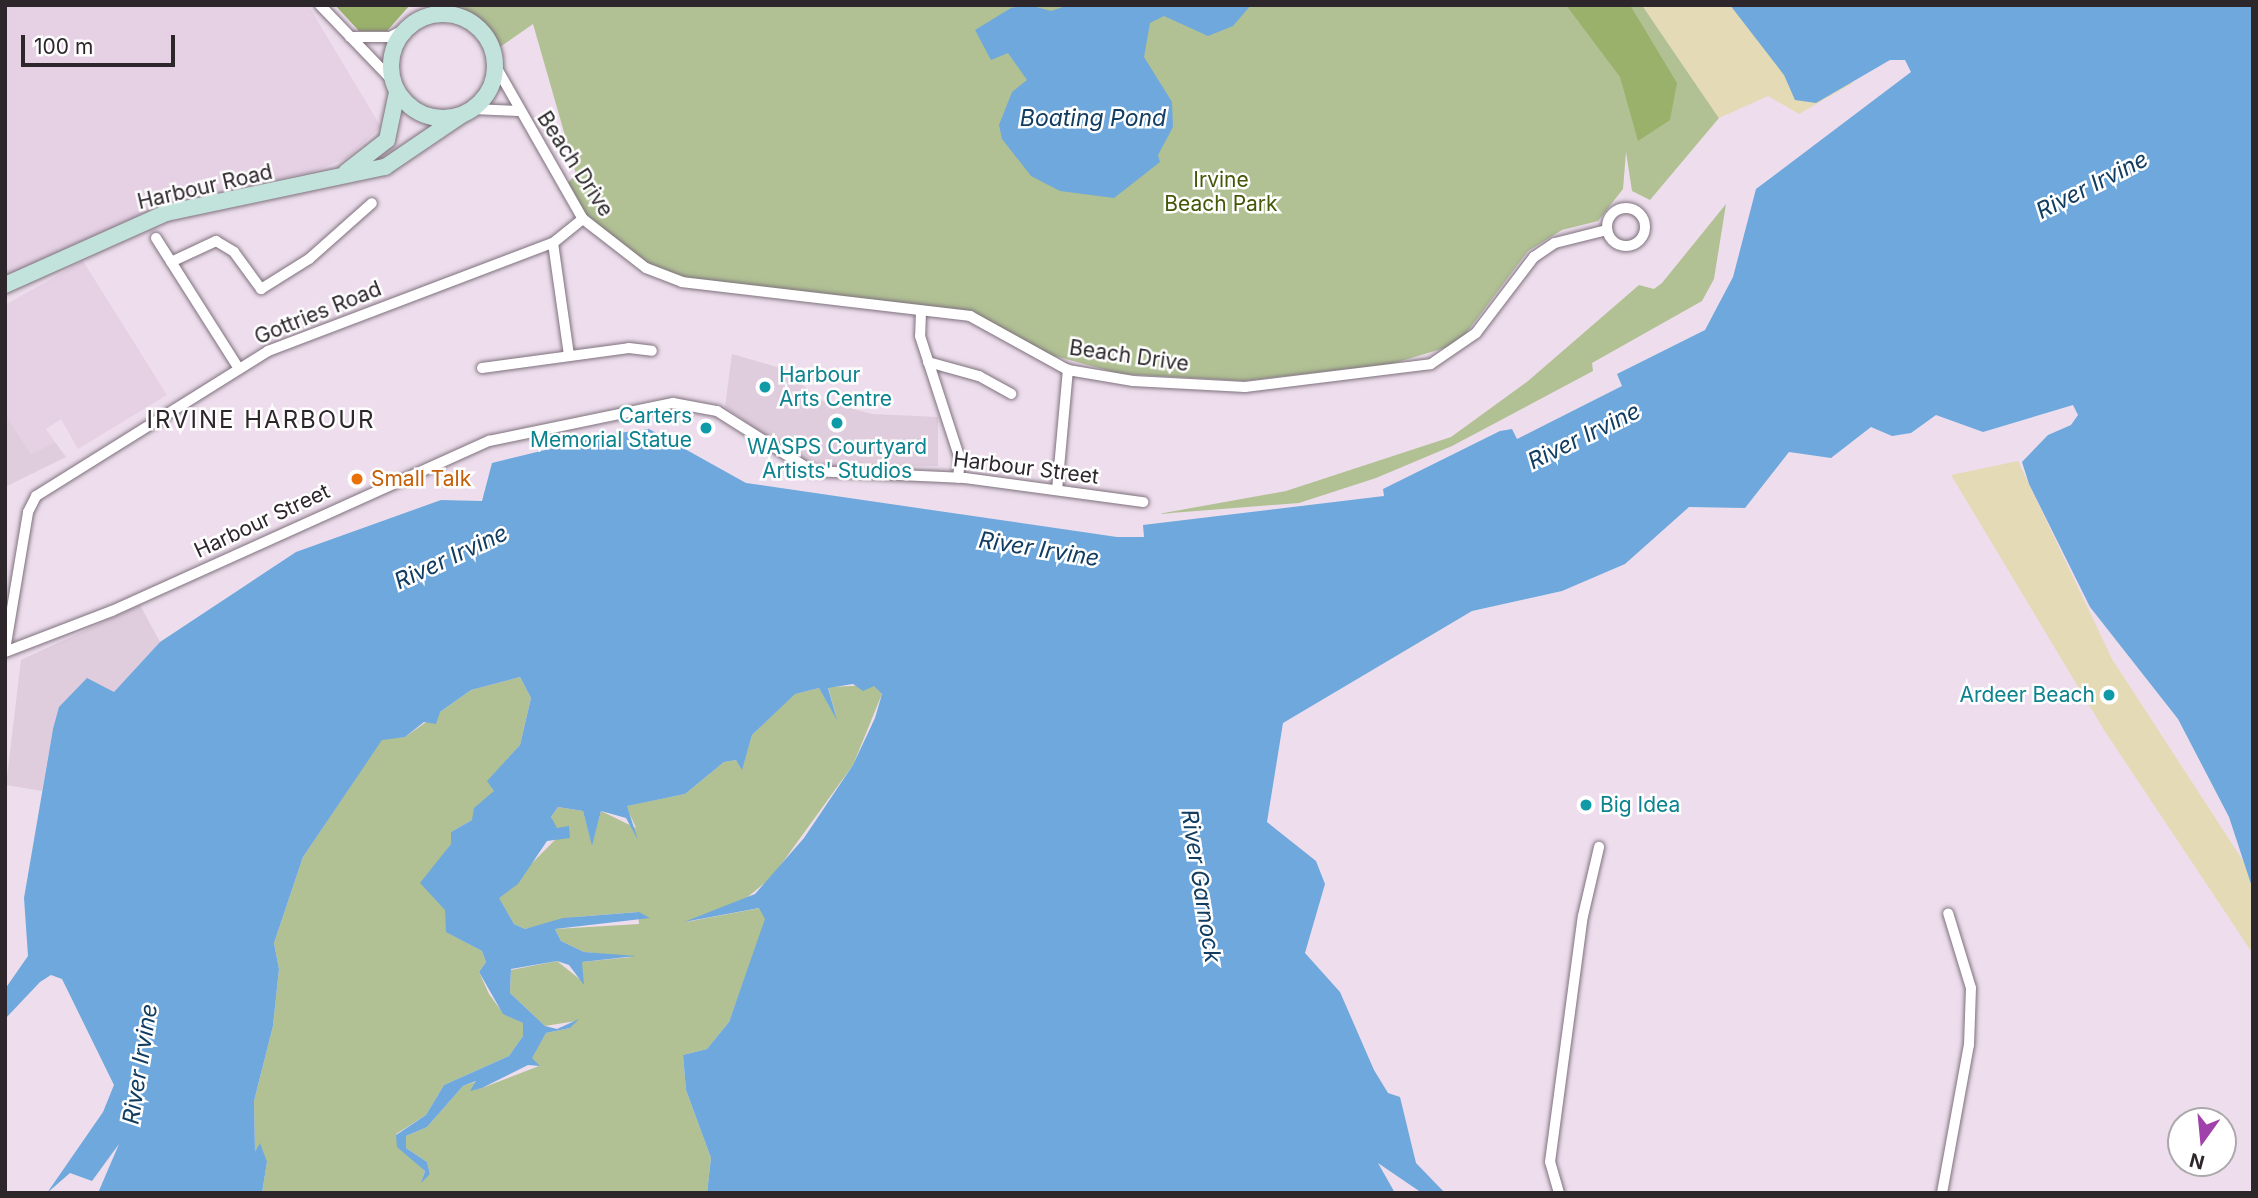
<!DOCTYPE html>
<style>
body{margin:0}
#map{position:relative;width:2258px;height:1198px;overflow:hidden;background:#eedeed;font-family:Inter,sans-serif}
div>[style]{position:absolute}
[style*='--x']{left:calc(var(--x)*1px);top:calc(var(--y)*1px);width:calc(var(--w)*1px);rotate:calc(var(--a)*1deg)}
.commercial>*{inset:0;background:#dfccdc}
.built>*{inset:0;background:#e5d0e4}
.green>*{inset:0;background:#b1c194}
.forest>*{inset:0;background:#9ab16c}
.sand>*{inset:0;background:#e4dab5}
.water>*{inset:0;background:#6ea8dc}
.roads{filter:drop-shadow(0 0 2px #7e717d) drop-shadow(0 0 2px #7e717d)}
.street>*{height:10px;margin:-5px;padding:0 5px;transform-origin:5px;border-radius:5px;background:#fff}
.street>.ring{margin:-5px;padding:0;box-sizing:content-box;background:none;border:10px solid #fff;border-radius:50%}
.secondary>*{height:16px;margin:-8px;padding:0 8px;transform-origin:8px;border-radius:8px;background:#c2e3db}
.secondary>.ring{margin:-8px;padding:0;box-sizing:content-box;background:none;border:16px solid #c2e3db;border-radius:50%}
.dots>*{width:19px;height:19px;translate:-50% -50%;box-sizing:border-box;border:4px solid #fff;border-radius:50%}
span{translate:-50% -50%;white-space:nowrap;text-align:center;line-height:1.15;-webkit-text-stroke:5px #fff;paint-order:stroke}
.street-label{font-size:21px;color:#2d272c}
.park-label{font-size:21px;color:#445808}
.culture-label{font-size:21px;color:#0d838f}
.left{translate:0 -50%;text-align:left}
.right{translate:-100% -50%;text-align:right}
.food-label{font-size:21px;color:#c56008}
.water-label{font-size:23px;color:#123d60;font-style:italic}
.quarter-label{font-size:24px;color:#2d272c;letter-spacing:2px}
.frame{position:absolute;inset:0;border:7px solid #2d272c;pointer-events:none}
.north{position:absolute;left:2167px;top:1107px;width:70px;height:70px;box-sizing:border-box;background:#fff;border:2px solid #aba9ab;border-radius:50%;rotate:195deg;font-size:19px;font-weight:700;line-height:28px;text-align:center;color:#2d272c}
.north::after{content:'';display:block;margin:auto;width:24px;height:32px;background:#a042aa;clip-path:polygon(50% 0,100% 100%,50% 72%,0 100%)}
.scale{position:absolute;left:21px;top:35px;width:154px;height:32px;box-sizing:border-box;border:4px solid #2d272c;border-top:0;padding-left:9px;font-size:21px;line-height:24px;white-space:nowrap;color:#2d272c;-webkit-text-stroke:5px #fff;paint-order:stroke}
</style>
<div id="map">
<div class="commercial">
<i style="clip-path:polygon(732px 354px,784px 369px,820px 400px,872px 414px,938px 417px,938px 466px,809px 467px,725px 407px)"></i>
<i style="clip-path:polygon(5px 413px,31px 454px,55px 442px,66px 457px,5px 487px)"></i>
<i style="clip-path:polygon(140px 605px,160px 642px,114px 692px,53px 729px,42px 791px,6px 785px,21px 660px)"></i>
</div>
<div class="built">
<i style="clip-path:polygon(5px 5px,308px 5px,381px 127px,347px 158px,312px 172px,179px 197px,5px 280px)"></i>
<i style="clip-path:polygon(83px 261px,167px 395px,78px 449px,61px 419px,46px 429px,55px 442px,31px 454px,5px 413px,5px 305px)"></i>
</div>
<div class="green">
<i style="clip-path:polygon(452px 5px,1642px 5px,1719px 118px,1650px 200px,1632px 191px,1626px 152px,1623px 189px,1598px 221px,1562px 230px,1528px 251px,1458px 344px,1391px 364px,1244px 381px,1121px 374px,1040px 352px,977px 319px,662px 275px,592px 228px,564px 187px,576px 174px,533px 24px,493px 52px,483px 34px,454px 15px)"></i>
<i style="clip-path:polygon(1726px 204px,1714px 279px,1702px 301px,1592px 363px,1593px 371px,1452px 446px,1376px 478px,1299px 503px,1158px 514px,1286px 491px,1451px 437px,1528px 381px,1639px 285px,1654px 289px,1662px 283px)"></i>
<i style="clip-path:polygon(520px 677px,531px 698px,520px 745px,496px 772px,494px 791px,472px 820px,451px 832px,451px 844px,429px 874px,451px 921px,447px 932px,482px 951px,486px 962px,479px 972px,489px 994px,503px 1013px,523px 1023px,523px 1036px,509px 1056px,444px 1085px,426px 1115px,396px 1134px,407px 1154px,425px 1171px,422px 1180px,430px 1174px,427px 1162px,406px 1148px,406px 1136px,427px 1127px,463px 1086px,478px 1081px,471px 1090px,482px 1088px,539px 1066px,531px 1058px,546px 1033px,570px 1028px,576px 1021px,545px 1026px,510px 993px,511px 970px,557px 961px,582px 981px,582px 962px,632px 957px,584px 952px,561px 941px,555px 929px,639px 924px,638px 912px,576px 917px,525px 929px,514px 924px,498px 897px,558px 837px,551px 817px,558px 807px,583px 811px,592px 844px,601px 811px,636px 828px,626px 806px,685px 794px,724px 762px,736px 760px,742px 768px,752px 735px,794px 694px,819px 688px,836px 716px,828px 687px,874px 685px,882px 694px,853px 765px,772px 877px,744px 900px,686px 922px,760px 908px,766px 919px,729px 1022px,707px 1049px,683px 1055px,686px 1090px,711px 1158px,707px 1193px,262px 1193px,267px 1162px,255px 1154px,254px 1101px,273px 1026px,279px 969px,274px 943px,303px 857px,382px 739px,405px 737px,471px 690px)"></i>
</div>
<div class="forest">
<i style="clip-path:polygon(335px 5px,410px 5px,387px 31px,359px 31px)"></i>
<i style="clip-path:polygon(1566px 5px,1630px 5px,1677px 83px,1670px 120px,1638px 141px,1620px 77px)"></i>
</div>
<div class="sand">
<i style="clip-path:polygon(1642px 5px,1798px 5px,1853px 83px,1799px 114px,1768px 96px,1719px 118px)"></i>
<i style="clip-path:polygon(2018px 461px,2112px 659px,2253px 876px,2253px 954px,2104px 730px,1951px 475px)"></i>
</div>
<div class="water">
<i style="clip-path:polygon(1029px 5px,1051px 11px,1069px 5px,1251px 5px,1233px 26px,1208px 36px,1164px 16px,1150px 23px,1144px 57px,1172px 102px,1173px 127px,1158px 155px,1160px 162px,1114px 198px,1060px 191px,1031px 176px,1002px 139px,999px 125px,1012px 92px,1027px 80px,1008px 53px,991px 60px,975px 30px,1011px 8px)"></i>
<i style="clip-path:polygon(1730px 5px,2253px 5px,2253px 890px,2229px 817px,2178px 719px,2090px 607px,2029px 484px,2022px 462px,2048px 435px,2071px 425px,2078px 415px,2073px 405px,1983px 432px,1936px 415px,1911px 433px,1892px 436px,1871px 427px,1831px 458px,1789px 452px,1745px 508px,1689px 507px,1625px 564px,1562px 591px,1472px 611px,1283px 723px,1267px 822px,1316px 861px,1325px 884px,1305px 953px,1340px 992px,1374px 1070px,1388px 1093px,1400px 1097px,1416px 1163px,1445px 1193px,1422px 1193px,1378px 1163px,1395px 1193px,707px 1193px,711px 1158px,686px 1090px,683px 1055px,707px 1049px,729px 1022px,765px 919px,759px 908px,684px 922px,755px 894px,804px 838px,853px 765px,875px 718px,882px 694px,874px 686px,863px 691px,853px 684px,828px 688px,837px 720px,819px 688px,795px 694px,752px 735px,742px 770px,736px 760px,724px 762px,685px 794px,627px 806px,638px 840px,626px 818px,601px 811px,592px 846px,583px 811px,558px 807px,551px 817px,557px 828px,569px 826px,570px 838px,547px 841px,518px 884px,499px 898px,514px 924px,525px 929px,563px 918px,639px 912px,650px 918px,555px 929px,561px 941px,584px 952px,636px 956px,582px 962px,584px 985px,569px 965px,557px 961px,511px 969px,510px 993px,545px 1026px,557px 1029px,579px 1019px,570px 1028px,546px 1033px,532px 1058px,540px 1066px,528px 1065px,482px 1088px,470px 1091px,476px 1081px,463px 1086px,427px 1127px,406px 1136px,406px 1148px,427px 1162px,430px 1174px,421px 1183px,425px 1171px,397px 1147px,396px 1135px,426px 1115px,444px 1085px,509px 1056px,523px 1036px,523px 1023px,503px 1014px,479px 972px,486px 962px,482px 951px,446px 932px,445px 910px,420px 883px,451px 844px,451px 832px,472px 820px,474px 808px,494px 791px,487px 781px,520px 745px,531px 698px,520px 677px,471px 690px,440px 712px,436px 724px,424px 722px,405px 737px,382px 740px,303px 857px,274px 943px,279px 969px,273px 1026px,254px 1101px,255px 1152px,260px 1143px,267px 1162px,262px 1193px,98px 1193px,119px 1144px,92px 1181px,70px 1173px,47px 1193px,103px 1112px,114px 1085px,62px 979px,51px 975px,40px 982px,5px 1019px,5px 989px,28px 956px,24px 898px,53px 729px,59px 707px,87px 678px,114px 692px,160px 642px,296px 552px,441px 500px,482px 501px,492px 463px,611px 434px,649px 429px,746px 483px,1117px 537px,1144px 537px,1143px 525px,1384px 496px,1383px 489px,1500px 431px,1512px 429px,1517px 439px,1622px 386px,1617px 374px,1705px 330px,1733px 277px,1756px 189px,1911px 72px,1905px 60px,1890px 60px,1816px 103px,1795px 100px,1784px 75px)"></i>
</div>
<div class="roads">
<div class="street">
<i style="--x:320;--y:5;--w:104;--a:46.2"></i>
<i style="--x:350;--y:37;--w:40;--a:0"></i>
<i style="--x:390;--y:37;--w:18;--a:-27"></i>
<i style="--x:495;--y:65;--w:177;--a:60.3"></i>
<i style="--x:583;--y:219;--w:80;--a:37.9"></i>
<i style="--x:646;--y:268;--w:39;--a:21"></i>
<i style="--x:682;--y:282;--w:290;--a:6.7"></i>
<i style="--x:970;--y:316;--w:112;--a:28.9"></i>
<i style="--x:1068;--y:370;--w:66;--a:9.6"></i>
<i style="--x:1133;--y:381;--w:112;--a:3.1"></i>
<i style="--x:1245;--y:387;--w:187;--a:-7"></i>
<i style="--x:1431;--y:364;--w:55;--a:-34.6"></i>
<i style="--x:1476;--y:333;--w:96;--a:-52.7"></i>
<i style="--x:1534;--y:257;--w:25;--a:-34"></i>
<i style="--x:1555;--y:243;--w:54;--a:-14"></i>
<i style="--x:473;--y:109;--w:45;--a:2.5"></i>
<i class="ring" style="left:1607px;top:208px;width:28px;height:28px"></i>
<i style="--x:156;--y:238;--w:155;--a:57.6"></i>
<i style="--x:553;--y:243;--w:114;--a:81.9"></i>
<i style="--x:171;--y:262;--w:50;--a:-25"></i>
<i style="--x:216;--y:241;--w:21;--a:31"></i>
<i style="--x:234;--y:252;--w:46;--a:53.9"></i>
<i style="--x:261;--y:289;--w:57;--a:-32"></i>
<i style="--x:309;--y:259;--w:84;--a:-41.6"></i>
<i style="--x:921;--y:311;--w:25;--a:92"></i>
<i style="--x:920;--y:336;--w:129;--a:72"></i>
<i style="--x:960;--y:459;--w:19;--a:96"></i>
<i style="--x:928;--y:362;--w:53;--a:15.4"></i>
<i style="--x:979;--y:376;--w:37;--a:29"></i>
<i style="--x:482;--y:368;--w:148;--a:-7.7"></i>
<i style="--x:629;--y:348;--w:23;--a:7"></i>
<i style="--x:1057;--y:490;--w:121;--a:-84.8"></i>
<i style="--x:5;--y:650;--w:140;--a:-80.5"></i>
<i style="--x:28;--y:512;--w:18;--a:-63"></i>
<i style="--x:36;--y:496;--w:274;--a:-32"></i>
<i style="--x:268;--y:351;--w:305;--a:-20.8"></i>
<i style="--x:553;--y:243;--w:38;--a:-39"></i>
<i style="--x:5;--y:652;--w:115;--a:-21"></i>
<i style="--x:112;--y:611;--w:414;--a:-24.3"></i>
<i style="--x:489;--y:441;--w:188;--a:-11.7"></i>
<i style="--x:673;--y:403;--w:45;--a:10.3"></i>
<i style="--x:717;--y:411;--w:112;--a:32.3"></i>
<i style="--x:812;--y:471;--w:153;--a:2.6"></i>
<i style="--x:965;--y:478;--w:180;--a:7.7"></i>
<i style="--x:1559;--y:1193;--w:32;--a:-106"></i>
<i style="--x:1550;--y:1162;--w:248;--a:-82.4"></i>
<i style="--x:1583;--y:916;--w:71;--a:-76.9"></i>
<i style="--x:1942;--y:1193;--w:150;--a:-79.7"></i>
<i style="--x:1969;--y:1045;--w:57;--a:-88"></i>
<i style="--x:1971;--y:988;--w:78;--a:-107"></i>
</div>
<div class="secondary">
<i class="ring" style="left:391px;top:14px;width:88px;height:88px"></i>
<i style="--x:346;--y:172;--w:52;--a:-38"></i>
<i style="--x:387;--y:140;--w:49;--a:-78.2"></i>
<i style="--x:5;--y:285;--w:176;--a:-24.1"></i>
<i style="--x:166;--y:213;--w:224;--a:-11.9"></i>
<i style="--x:385;--y:167;--w:91;--a:-34.2"></i>
</div>
</div>
<div class="dots">
<i style="left:765px;top:387px;background:#0f9aa8"></i>
<i style="left:837px;top:423px;background:#0f9aa8"></i>
<i style="left:706px;top:428px;background:#0f9aa8"></i>
<i style="left:357px;top:479px;background:#e8710a"></i>
<i style="left:2109px;top:695px;background:#0f9aa8"></i>
<i style="left:1586px;top:805px;background:#0f9aa8"></i>
</div>
<div class="street-label">
<span style="left:575px;top:164px;rotate:57deg">Beach Drive</span>
<span style="left:205px;top:187px;rotate:-13deg">Harbour Road</span>
<span style="left:318px;top:313px;rotate:-22deg">Gottries Road</span>
<span style="left:1129px;top:356px;rotate:8deg">Beach Drive</span>
<span style="left:1026px;top:468px;rotate:7deg">Harbour Street</span>
<span style="left:262px;top:521px;rotate:-25deg">Harbour Street</span>
</div>
<div class="park-label">
<span style="left:1221px;top:192px">Irvine<br>Beach Park</span>
</div>
<div class="culture-label">
<span class="left" style="left:779px;top:387px">Harbour<br>Arts Centre</span>
<span class="right" style="left:692px;top:428px">Carters<br>Memorial Statue</span>
<span style="left:837px;top:459px">WASPS Courtyard<br>Artists' Studios</span>
<span class="right" style="left:2095px;top:695px">Ardeer Beach</span>
<span class="left" style="left:1600px;top:805px">Big Idea</span>
</div>
<div class="food-label">
<span class="left" style="left:371px;top:479px">Small Talk</span>
</div>
<div class="water-label">
<span style="left:1093px;top:118px">Boating Pond</span>
<span style="left:2092px;top:185px;rotate:-27deg">River Irvine</span>
<span style="left:1584px;top:436px;rotate:-26deg">River Irvine</span>
<span style="left:1039px;top:549px;rotate:9deg">River Irvine</span>
<span style="left:451px;top:557px;rotate:-25deg">River Irvine</span>
<span style="left:1201px;top:886px;rotate:81deg">River Garnock</span>
<span style="left:140px;top:1064px;rotate:-81deg">River Irvine</span>
</div>
<div class="quarter-label">
<span style="left:261px;top:420px">IRVINE HARBOUR</span>
</div>
<div class="frame"></div>
<div class="north">N</div>
<div class="scale">100 m</div>
</div>
